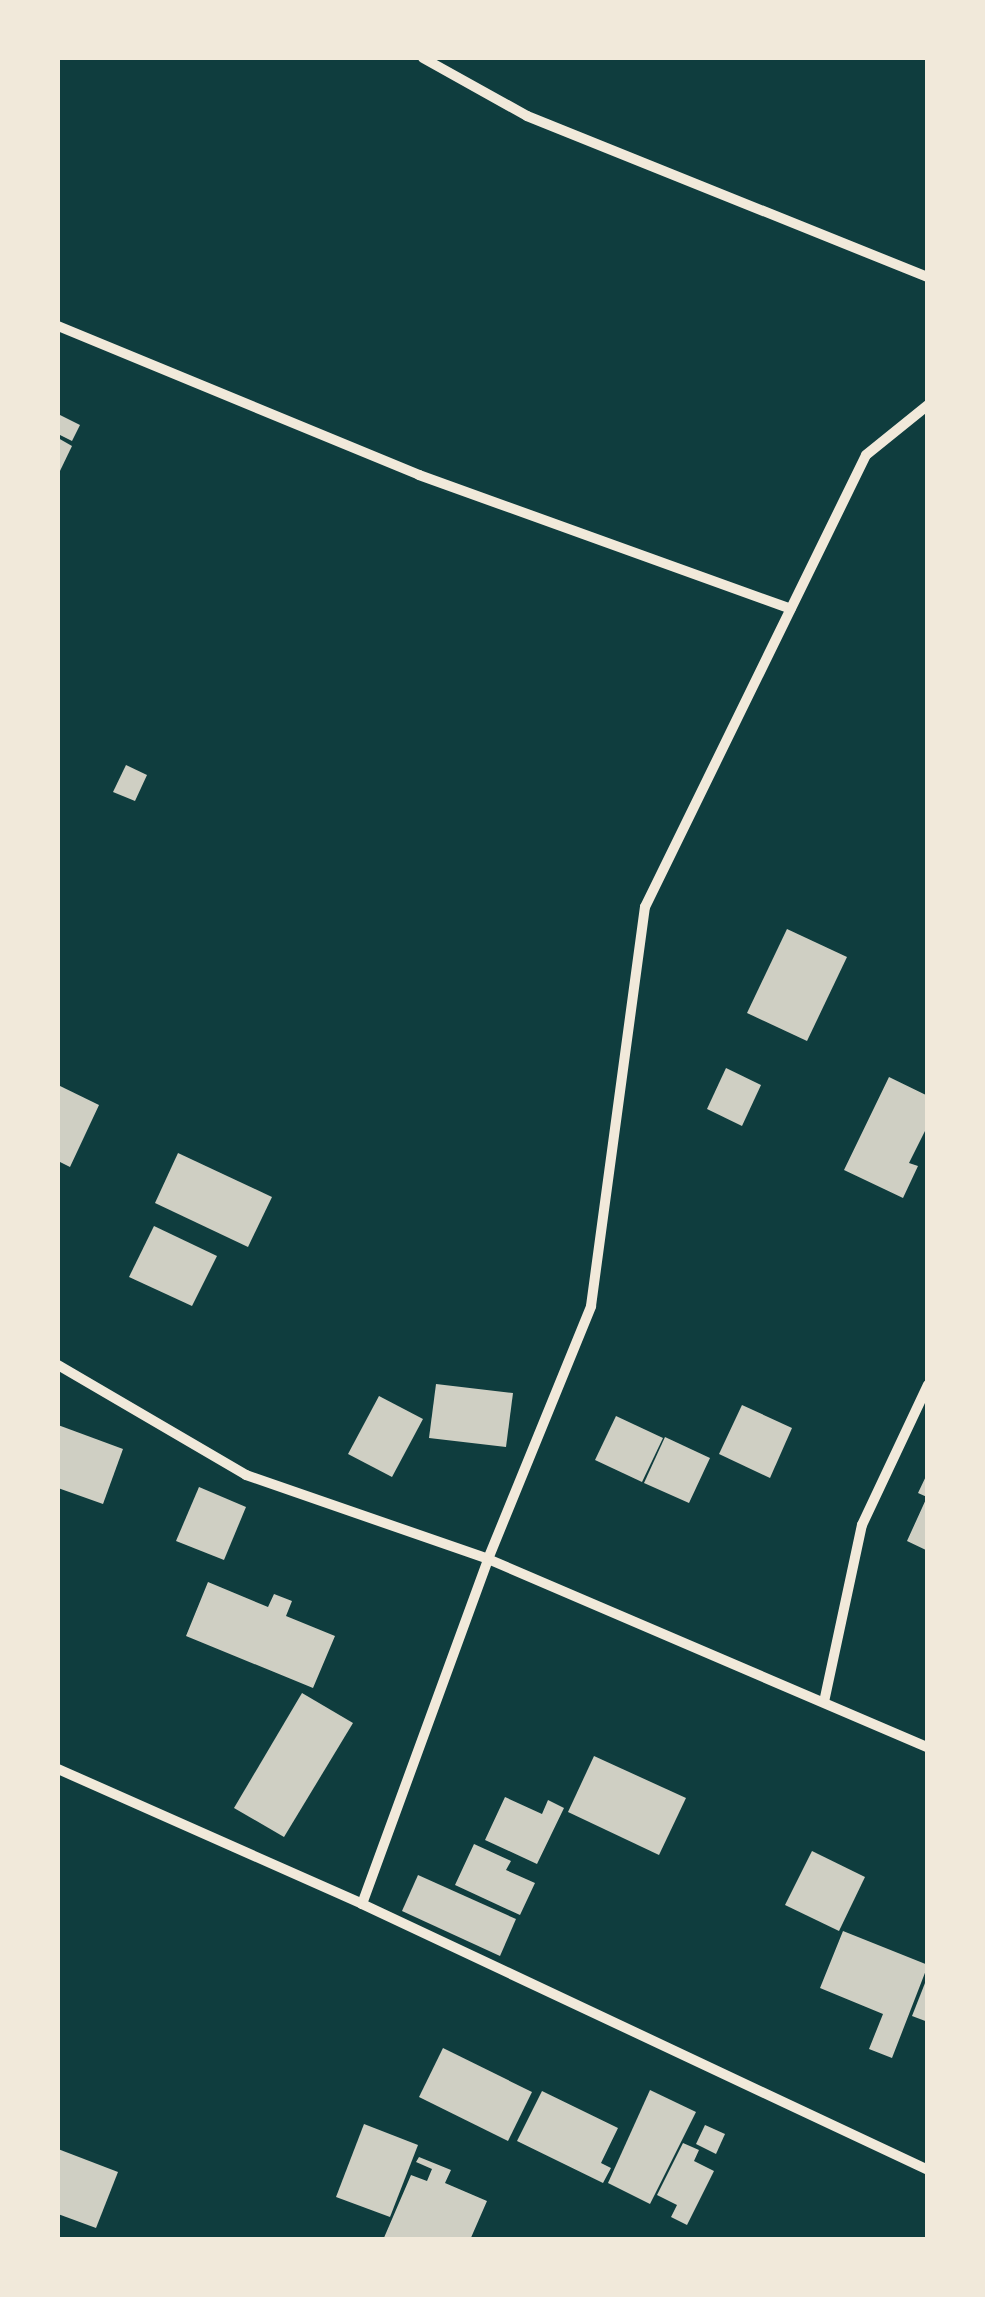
<!DOCTYPE html>
<style>
body{margin:0}
#map{position:relative;width:985px;height:2297px;overflow:hidden;background:#0f3d3e;font-family:Figtree,sans-serif}
div>[style]{position:absolute}
[style*='--x']{left:calc(var(--x)*1px);top:calc(var(--y)*1px);width:calc(var(--w)*1px);rotate:calc(var(--a)*1deg)}
.building>*{inset:0;background:#cfcfc3}
.minor>*{height:10px;margin:-5px;padding:0 5px;transform-origin:5px;border-radius:5px;background:#f1e9da}
span{translate:-50% -50%;white-space:nowrap;text-align:center;line-height:1.15;-webkit-text-stroke:8px #f1e9da;paint-order:stroke}
.frame{position:absolute;inset:0;border:60px solid #f1e9da;pointer-events:none}
</style>
<div id="map">
<div class="building">
<i style="clip-path:polygon(58px 414px,80px 425px,72px 441px,58px 434px)"></i>
<i style="clip-path:polygon(58px 438px,72px 446px,58px 475px)"></i>
<i style="clip-path:polygon(126px 765px,147px 775px,135px 801px,113px 792px)"></i>
<i style="clip-path:polygon(787px 929px,847px 957px,807px 1041px,747px 1013px)"></i>
<i style="clip-path:polygon(726px 1068px,761px 1085px,742px 1126px,707px 1109px)"></i>
<i style="clip-path:polygon(889px 1077px,928px 1096px,928px 1125px,909px 1163px,918px 1166px,903px 1198px,844px 1170px)"></i>
<i style="clip-path:polygon(58px 1085px,99px 1105px,70px 1167px,58px 1161px)"></i>
<i style="clip-path:polygon(178px 1153px,272px 1197px,248px 1247px,155px 1203px)"></i>
<i style="clip-path:polygon(154px 1226px,217px 1256px,192px 1306px,129px 1277px)"></i>
<i style="clip-path:polygon(436px 1384px,513px 1393px,506px 1447px,429px 1438px)"></i>
<i style="clip-path:polygon(379px 1396px,423px 1419px,392px 1477px,348px 1454px)"></i>
<i style="clip-path:polygon(742px 1405px,792px 1428px,770px 1478px,719px 1454px)"></i>
<i style="clip-path:polygon(616px 1416px,663px 1438px,642px 1482px,595px 1460px)"></i>
<i style="clip-path:polygon(58px 1425px,123px 1449px,103px 1504px,58px 1488px)"></i>
<i style="clip-path:polygon(665px 1437px,710px 1458px,689px 1503px,644px 1483px)"></i>
<i style="clip-path:polygon(928px 1472px,928px 1551px,907px 1541px,927px 1497px,918px 1493px)"></i>
<i style="clip-path:polygon(199px 1487px,246px 1507px,224px 1560px,176px 1541px)"></i>
<i style="clip-path:polygon(208px 1582px,268px 1607px,274px 1594px,292px 1601px,286px 1616px,335px 1636px,313px 1688px,186px 1636px)"></i>
<i style="clip-path:polygon(302px 1693px,353px 1723px,284px 1837px,234px 1808px)"></i>
<i style="clip-path:polygon(594px 1756px,686px 1798px,659px 1855px,568px 1812px)"></i>
<i style="clip-path:polygon(505px 1797px,542px 1814px,548px 1800px,564px 1808px,537px 1864px,485px 1840px)"></i>
<i style="clip-path:polygon(474px 1844px,511px 1861px,506px 1870px,535px 1883px,520px 1915px,455px 1885px)"></i>
<i style="clip-path:polygon(812px 1851px,865px 1877px,839px 1931px,785px 1905px)"></i>
<i style="clip-path:polygon(418px 1875px,516px 1919px,500px 1956px,402px 1911px)"></i>
<i style="clip-path:polygon(843px 1931px,928px 1965px,892px 2058px,869px 2049px,883px 2014px,820px 1988px)"></i>
<i style="clip-path:polygon(927px 1978px,928px 1978px,928px 2022px,912px 2016px)"></i>
<i style="clip-path:polygon(443px 2048px,532px 2092px,508px 2141px,419px 2097px)"></i>
<i style="clip-path:polygon(650px 2090px,696px 2112px,650px 2204px,608px 2183px)"></i>
<i style="clip-path:polygon(542px 2091px,618px 2128px,601px 2163px,611px 2168px,603px 2183px,517px 2141px)"></i>
<i style="clip-path:polygon(364px 2124px,418px 2145px,390px 2217px,336px 2197px)"></i>
<i style="clip-path:polygon(705px 2125px,725px 2134px,716px 2154px,696px 2144px)"></i>
<i style="clip-path:polygon(683px 2143px,699px 2150px,694px 2161px,714px 2171px,687px 2225px,671px 2217px,677px 2205px,657px 2195px)"></i>
<i style="clip-path:polygon(58px 2149px,118px 2172px,96px 2228px,58px 2214px)"></i>
<i style="clip-path:polygon(419px 2157px,451px 2170px,445px 2183px,487px 2201px,470px 2240px,383px 2240px,411px 2175px,427px 2181px,432px 2169px,416px 2162px)"></i>
</div>
<div class="minor">
<i style="--x:423;--y:58;--w:119;--a:29.1"></i>
<i style="--x:527;--y:116;--w:432;--a:21.9"></i>
<i style="--x:58;--y:326;--w:391;--a:22.4"></i>
<i style="--x:419;--y:475;--w:395;--a:19.8"></i>
<i style="--x:58;--y:1365;--w:218;--a:30.3"></i>
<i style="--x:246;--y:1475;--w:256;--a:19.1"></i>
<i style="--x:488;--y:1559;--w:479;--a:23.2"></i>
<i style="--x:824;--y:1702;--w:181;--a:-77.9"></i>
<i style="--x:862;--y:1525;--w:155;--a:-64.8"></i>
<i style="--x:58;--y:1769;--w:333;--a:23.9"></i>
<i style="--x:362;--y:1904;--w:625;--a:25.17"></i>
<i style="--x:362;--y:1904;--w:367;--a:-69.9"></i>
<i style="--x:488;--y:1559;--w:273;--a:-67.8"></i>
<i style="--x:591;--y:1306;--w:403;--a:-82.3"></i>
<i style="--x:645;--y:907;--w:503;--a:-63.94"></i>
<i style="--x:866;--y:455;--w:80;--a:-38.9"></i>
</div>
<div class="frame"></div>
</div>
